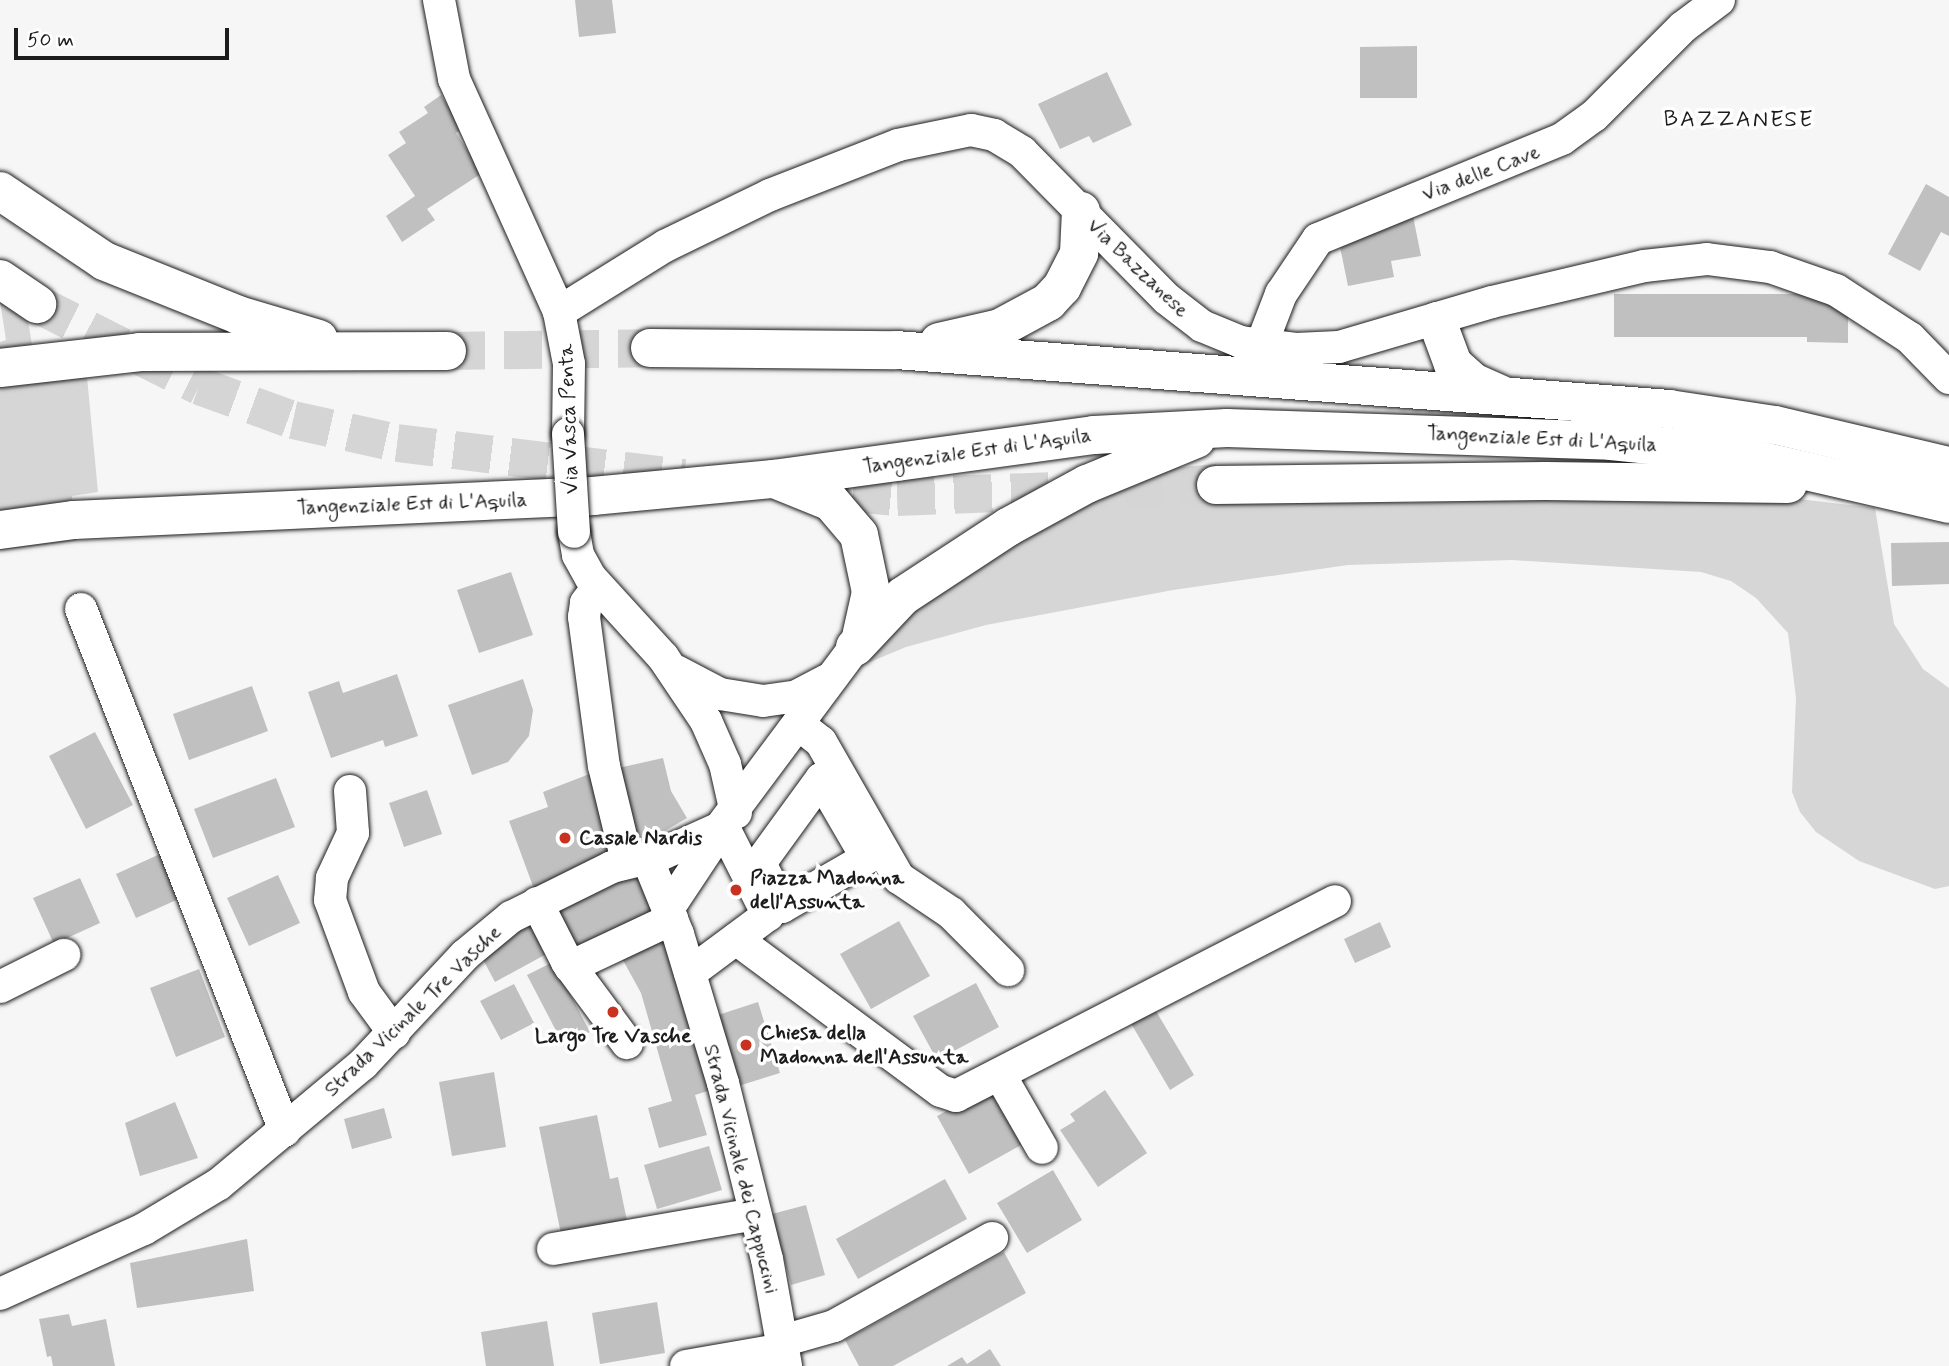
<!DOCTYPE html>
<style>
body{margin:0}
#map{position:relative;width:1949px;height:1366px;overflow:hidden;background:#f6f6f6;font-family:Mynerve,sans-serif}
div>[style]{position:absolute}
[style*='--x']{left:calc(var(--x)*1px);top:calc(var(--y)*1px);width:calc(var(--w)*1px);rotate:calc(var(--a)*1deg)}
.green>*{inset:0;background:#d6d6d6}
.building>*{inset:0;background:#c0c0c0}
.highway-tunnel>*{height:38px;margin-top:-19px;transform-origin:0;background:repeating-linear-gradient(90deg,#d5d5d5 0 38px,transparent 0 57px)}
.roads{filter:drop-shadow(0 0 2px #1c1c1c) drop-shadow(0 0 2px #1c1c1c)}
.minor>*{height:32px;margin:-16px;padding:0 16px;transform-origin:16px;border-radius:16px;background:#fff}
.highway>*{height:38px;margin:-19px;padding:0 19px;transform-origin:19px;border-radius:19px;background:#fff}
.bridges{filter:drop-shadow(0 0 2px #1c1c1c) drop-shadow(0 0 2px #1c1c1c)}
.minor-bridge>*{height:32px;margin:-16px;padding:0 16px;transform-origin:16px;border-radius:16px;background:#fff}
.dots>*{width:19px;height:19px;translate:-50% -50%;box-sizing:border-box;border:4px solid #fff;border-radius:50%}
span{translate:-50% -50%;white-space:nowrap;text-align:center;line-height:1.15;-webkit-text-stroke:7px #fff;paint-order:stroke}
.street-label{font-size:21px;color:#1c1c1c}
.poi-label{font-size:21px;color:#1c1c1c;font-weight:700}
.left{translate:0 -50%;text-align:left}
.neighbourhood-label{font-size:23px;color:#1c1c1c;letter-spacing:2px}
.scale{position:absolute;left:14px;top:28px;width:215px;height:32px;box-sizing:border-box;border:4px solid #1c1c1c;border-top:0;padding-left:9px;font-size:21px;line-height:24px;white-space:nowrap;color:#1c1c1c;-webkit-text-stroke:5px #fff;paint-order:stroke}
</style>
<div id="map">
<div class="green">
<i style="clip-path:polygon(0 301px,28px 320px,38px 383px,87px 377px,98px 492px,72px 496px,76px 541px,0 550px,0 342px,6px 340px)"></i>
<i style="clip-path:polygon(1216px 464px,1214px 502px,1413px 503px,1740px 492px,1875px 508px,1894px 624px,1923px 669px,1949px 688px,1949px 886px,1935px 889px,1859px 861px,1816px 832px,1800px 812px,1792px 792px,1796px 698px,1788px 633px,1756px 598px,1731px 581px,1701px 572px,1512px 560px,1348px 565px,1173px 590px,986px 625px,906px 647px,863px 665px,889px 626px,971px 561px,1159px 469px)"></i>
</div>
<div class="building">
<i style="clip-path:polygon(575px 0,612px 0,616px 33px,579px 37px)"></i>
<i style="clip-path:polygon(1417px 46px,1417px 98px,1360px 98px,1360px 47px)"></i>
<i style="clip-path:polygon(1107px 72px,1132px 125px,1093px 143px,1089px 136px,1060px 149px,1038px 104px)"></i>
<i style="clip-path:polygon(441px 95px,462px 129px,456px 133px,482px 173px,427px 209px,435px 220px,402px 242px,386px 216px,415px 196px,388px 155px,406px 143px,399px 132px,428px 113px,424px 107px)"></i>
<i style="clip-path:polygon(1926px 184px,1949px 197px,1949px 236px,1941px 232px,1920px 271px,1888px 254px)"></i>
<i style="clip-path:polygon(1413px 216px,1421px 256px,1391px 261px,1394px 277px,1348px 286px,1338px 237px)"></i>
<i style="clip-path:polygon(1614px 294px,1805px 294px,1848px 313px,1848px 343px,1807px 342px,1807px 337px,1614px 337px)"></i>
<i style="clip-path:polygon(1949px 542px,1949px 584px,1892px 586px,1891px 543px)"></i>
<i style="clip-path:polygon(511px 572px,533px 635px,479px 653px,457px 590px)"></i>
<i style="clip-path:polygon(397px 674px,418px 736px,385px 747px,383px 740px,331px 758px,308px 692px,339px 681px,343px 693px)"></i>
<i style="clip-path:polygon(523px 679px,533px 710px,529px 736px,508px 762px,472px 775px,448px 705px)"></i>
<i style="clip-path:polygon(252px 686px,268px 731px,189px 760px,173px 714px)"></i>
<i style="clip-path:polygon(95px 732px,133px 805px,86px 829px,49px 756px)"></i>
<i style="clip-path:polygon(663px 758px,671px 791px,687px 818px,633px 850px,614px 769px)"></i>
<i style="clip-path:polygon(592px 773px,621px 855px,534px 889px,509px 821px,548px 807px,543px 792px)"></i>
<i style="clip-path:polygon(276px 778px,295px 827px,213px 858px,194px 809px)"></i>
<i style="clip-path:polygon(427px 790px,442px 834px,404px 847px,389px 803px)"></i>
<i style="clip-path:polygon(160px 854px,181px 898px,136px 918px,116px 874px)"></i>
<i style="clip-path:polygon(638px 874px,658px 916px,573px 958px,547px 906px)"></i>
<i style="clip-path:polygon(278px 875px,300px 923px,249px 946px,227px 898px)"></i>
<i style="clip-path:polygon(80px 878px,100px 923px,54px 944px,33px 898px)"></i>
<i style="clip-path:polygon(531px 917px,550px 952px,495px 982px,480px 954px)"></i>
<i style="clip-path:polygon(899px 921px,930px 976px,871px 1009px,840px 954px)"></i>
<i style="clip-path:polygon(1380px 922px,1391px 947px,1355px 963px,1344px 939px)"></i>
<i style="clip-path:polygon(658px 931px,682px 974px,714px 1089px,695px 1095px,707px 1135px,659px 1148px,648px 1108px,672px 1101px,641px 993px,619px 953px)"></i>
<i style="clip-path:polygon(553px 962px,590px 1032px,564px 1046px,527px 975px)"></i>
<i style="clip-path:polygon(199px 969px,225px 1037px,176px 1057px,150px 988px)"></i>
<i style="clip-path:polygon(976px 983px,999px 1027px,937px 1060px,913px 1016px)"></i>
<i style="clip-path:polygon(514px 984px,534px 1023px,501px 1040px,480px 1001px)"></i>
<i style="clip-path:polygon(758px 1002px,780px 1073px,735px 1087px,712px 1017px)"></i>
<i style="clip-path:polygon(1153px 1006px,1194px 1075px,1170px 1090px,1129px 1020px)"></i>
<i style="clip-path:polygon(494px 1072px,506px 1147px,452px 1156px,439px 1082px)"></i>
<i style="clip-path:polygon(992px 1087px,1023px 1144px,969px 1174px,937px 1116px)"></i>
<i style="clip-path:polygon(1105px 1090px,1147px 1153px,1098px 1187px,1060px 1130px,1075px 1121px,1070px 1114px)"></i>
<i style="clip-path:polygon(175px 1102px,198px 1158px,140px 1176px,125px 1123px)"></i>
<i style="clip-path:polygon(384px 1108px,392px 1138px,352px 1149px,344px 1119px)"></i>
<i style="clip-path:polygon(597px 1115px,610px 1179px,618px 1177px,627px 1221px,561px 1234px,539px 1127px)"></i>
<i style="clip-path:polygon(709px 1146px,722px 1190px,657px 1209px,644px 1165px)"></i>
<i style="clip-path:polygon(1053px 1170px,1082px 1220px,1027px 1253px,997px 1203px)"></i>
<i style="clip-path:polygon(945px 1179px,967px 1219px,858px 1279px,836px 1239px)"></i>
<i style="clip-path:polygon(806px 1205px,825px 1275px,791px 1285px,772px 1214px)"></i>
<i style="clip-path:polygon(247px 1239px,254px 1291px,137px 1308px,130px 1263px)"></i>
<i style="clip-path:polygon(1004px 1252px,1026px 1293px,893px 1366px,859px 1366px,845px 1340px)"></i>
<i style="clip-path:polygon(657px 1302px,665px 1353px,600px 1364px,592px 1313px)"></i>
<i style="clip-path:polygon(69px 1314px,72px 1326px,106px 1319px,115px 1366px,53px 1366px,51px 1356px,47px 1357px,39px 1319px)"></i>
<i style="clip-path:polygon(547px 1321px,554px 1366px,486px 1366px,481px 1332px)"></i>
<i style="clip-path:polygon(990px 1349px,1001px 1366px,947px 1366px,962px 1357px,967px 1364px)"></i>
</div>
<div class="highway-tunnel">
<i style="--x:37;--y:304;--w:182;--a:26.8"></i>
<i style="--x:199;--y:386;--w:100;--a:19.9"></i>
<i style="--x:293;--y:420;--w:107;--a:12.5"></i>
<i style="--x:397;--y:443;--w:289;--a:7"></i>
<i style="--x:447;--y:351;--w:203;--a:-0.8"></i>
<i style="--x:796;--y:488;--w:101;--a:5.1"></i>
<i style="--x:897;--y:497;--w:319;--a:-2.2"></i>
</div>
<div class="roads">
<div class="minor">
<i style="--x:439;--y:0;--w:80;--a:79.2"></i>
<i style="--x:454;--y:79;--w:256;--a:65.7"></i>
<i style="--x:559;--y:312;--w:53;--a:79.1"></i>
<i style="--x:569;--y:364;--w:70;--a:90.8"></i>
<i style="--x:559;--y:312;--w:125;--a:-31.9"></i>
<i style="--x:665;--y:246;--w:117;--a:-25.9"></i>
<i style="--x:770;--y:195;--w:137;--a:-21.3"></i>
<i style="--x:898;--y:145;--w:75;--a:-11.6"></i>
<i style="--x:971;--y:130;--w:24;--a:12"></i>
<i style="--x:994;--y:135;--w:33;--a:31"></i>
<i style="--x:1022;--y:152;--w:206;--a:45.4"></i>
<i style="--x:1167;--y:299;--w:44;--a:37.6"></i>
<i style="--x:1202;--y:326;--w:42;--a:22.3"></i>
<i style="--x:1241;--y:342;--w:55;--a:7.3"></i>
<i style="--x:1296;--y:349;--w:43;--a:-2.7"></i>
<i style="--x:1339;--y:347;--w:159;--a:-16.4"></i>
<i style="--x:1492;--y:302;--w:156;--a:-13.3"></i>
<i style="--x:1644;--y:266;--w:63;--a:-6.3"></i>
<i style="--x:1707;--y:259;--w:64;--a:7.2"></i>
<i style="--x:1770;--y:267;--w:70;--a:19.2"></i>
<i style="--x:1836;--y:290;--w:88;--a:33"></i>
<i style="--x:1910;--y:338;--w:56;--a:45.7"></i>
<i style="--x:1261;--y:346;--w:56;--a:-69"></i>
<i style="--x:1281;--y:294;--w:66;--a:-56.1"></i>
<i style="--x:1318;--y:239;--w:264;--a:-22.3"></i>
<i style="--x:1562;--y:139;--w:39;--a:-36"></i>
<i style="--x:1594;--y:116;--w:126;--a:-45"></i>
<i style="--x:1683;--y:27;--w:45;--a:-36.9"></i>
<i style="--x:574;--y:532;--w:23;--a:80"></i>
<i style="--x:578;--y:555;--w:26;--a:61"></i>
<i style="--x:591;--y:578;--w:107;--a:47.7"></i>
<i style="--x:663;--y:657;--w:77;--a:56.1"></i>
<i style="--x:706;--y:721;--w:47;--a:66.2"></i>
<i style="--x:725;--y:764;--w:50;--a:77.3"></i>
<i style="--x:598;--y:587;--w:20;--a:127"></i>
<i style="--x:586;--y:603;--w:14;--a:98"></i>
<i style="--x:584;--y:617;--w:150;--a:82.4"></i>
<i style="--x:604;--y:766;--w:98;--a:76.4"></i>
<i style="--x:81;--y:609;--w:560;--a:68.65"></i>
<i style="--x:676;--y:671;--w:50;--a:27.6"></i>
<i style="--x:720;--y:694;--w:44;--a:9.2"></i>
<i style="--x:763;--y:701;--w:34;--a:-8"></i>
<i style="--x:797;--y:696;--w:34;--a:-28"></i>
<i style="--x:798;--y:724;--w:29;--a:38"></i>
<i style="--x:821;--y:742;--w:157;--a:60.2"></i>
<i style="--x:899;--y:878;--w:63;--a:33.9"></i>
<i style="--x:951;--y:913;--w:81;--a:45"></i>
<i style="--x:821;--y:779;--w:91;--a:59.8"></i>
<i style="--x:867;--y:858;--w:98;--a:150"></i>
<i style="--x:782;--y:907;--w:49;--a:-116.6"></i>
<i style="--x:760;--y:863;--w:104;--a:-54"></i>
<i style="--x:350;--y:791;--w:42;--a:85.9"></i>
<i style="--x:353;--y:833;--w:50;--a:115"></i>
<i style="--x:332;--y:878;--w:22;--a:95"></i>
<i style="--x:330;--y:900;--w:98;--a:69.7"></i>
<i style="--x:364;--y:992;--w:51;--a:53.8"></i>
<i style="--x:647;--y:858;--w:82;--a:67.8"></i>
<i style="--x:678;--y:934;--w:156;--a:73.2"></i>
<i style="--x:723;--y:1083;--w:181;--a:76"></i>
<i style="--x:767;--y:1259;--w:109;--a:79.9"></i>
<i style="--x:537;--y:903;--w:66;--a:63"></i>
<i style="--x:567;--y:962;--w:101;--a:53.5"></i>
<i style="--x:668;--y:909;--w:100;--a:-56.5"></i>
<i style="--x:723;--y:826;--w:100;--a:63.2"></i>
<i style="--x:768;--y:915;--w:97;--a:143.4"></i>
<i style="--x:736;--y:939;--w:255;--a:36.6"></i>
<i style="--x:941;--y:1091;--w:16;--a:18"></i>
<i style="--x:956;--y:1096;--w:426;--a:-27.2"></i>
<i style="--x:570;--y:967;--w:113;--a:-25.2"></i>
<i style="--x:0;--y:987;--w:72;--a:-26.6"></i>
<i style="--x:1000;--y:1075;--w:84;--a:60.1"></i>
<i style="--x:553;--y:1249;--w:205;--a:-9.8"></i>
<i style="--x:0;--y:1294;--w:158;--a:-24.3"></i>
<i style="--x:144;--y:1229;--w:87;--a:-31"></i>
<i style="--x:219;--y:1184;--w:187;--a:-39.8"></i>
<i style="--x:363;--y:1064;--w:149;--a:-46.9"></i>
<i style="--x:465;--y:955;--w:60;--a:-39.6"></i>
<i style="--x:511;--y:917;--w:113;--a:-26.3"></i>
<i style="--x:612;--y:867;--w:49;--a:-14"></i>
<i style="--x:660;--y:855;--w:66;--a:-24.2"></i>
<i style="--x:720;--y:828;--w:226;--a:-53.3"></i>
<i style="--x:782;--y:1341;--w:54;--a:-16.1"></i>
<i style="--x:834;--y:1326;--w:181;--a:-29.1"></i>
<i style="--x:686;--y:1366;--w:98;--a:-9.9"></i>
</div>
<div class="highway">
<i style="--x:0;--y:191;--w:125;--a:33.9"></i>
<i style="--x:104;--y:261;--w:144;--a:21.9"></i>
<i style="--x:238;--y:315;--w:84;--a:16.5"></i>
<i style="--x:0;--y:279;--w:45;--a:34"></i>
<i style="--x:1437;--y:321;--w:46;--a:69.6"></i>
<i style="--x:1453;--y:364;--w:27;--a:42"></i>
<i style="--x:1473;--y:382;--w:32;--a:24"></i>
<i style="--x:939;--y:342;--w:63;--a:-12.9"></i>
<i style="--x:1000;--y:328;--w:55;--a:-28.4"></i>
<i style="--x:1048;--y:302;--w:21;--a:-47"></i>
<i style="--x:1062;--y:287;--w:38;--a:-63"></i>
<i style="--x:1079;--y:253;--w:42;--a:-87.3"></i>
<i style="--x:650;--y:348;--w:246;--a:0.5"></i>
<i style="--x:896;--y:350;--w:775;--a:4.36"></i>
<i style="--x:1669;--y:409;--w:107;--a:8.6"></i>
<i style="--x:1775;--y:425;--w:179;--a:13.3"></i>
<i style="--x:0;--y:368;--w:141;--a:-6.5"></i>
<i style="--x:140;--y:352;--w:307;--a:-0.2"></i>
<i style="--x:779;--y:481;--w:56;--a:22"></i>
<i style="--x:831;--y:502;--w:43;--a:49.7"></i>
<i style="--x:859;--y:535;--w:58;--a:78.1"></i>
<i style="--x:871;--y:592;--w:46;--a:102.5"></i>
<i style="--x:1216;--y:485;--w:329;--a:-0.7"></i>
<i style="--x:1545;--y:481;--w:243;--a:0.7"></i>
<i style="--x:0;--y:530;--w:75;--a:-7.7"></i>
<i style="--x:74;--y:520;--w:520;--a:-2.65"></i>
<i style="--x:593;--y:496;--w:181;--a:-5.4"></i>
<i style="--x:773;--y:479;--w:324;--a:-7.8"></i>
<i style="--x:1094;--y:435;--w:133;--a:-3"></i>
<i style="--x:1227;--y:428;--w:384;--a:1.9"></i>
<i style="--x:1611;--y:441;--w:118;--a:5.9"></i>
<i style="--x:1728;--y:453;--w:227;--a:13"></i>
<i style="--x:855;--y:647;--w:70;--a:-46.7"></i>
<i style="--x:903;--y:596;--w:126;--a:-33.3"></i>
<i style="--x:1008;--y:527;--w:90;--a:-28.6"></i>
<i style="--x:1087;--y:484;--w:118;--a:-22.4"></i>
</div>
</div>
<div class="bridges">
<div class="minor-bridge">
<i style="--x:568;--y:434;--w:98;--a:86.5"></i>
</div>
</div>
<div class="dots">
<i style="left:565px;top:838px;background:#c8321e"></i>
<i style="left:736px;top:890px;background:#c8321e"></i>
<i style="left:613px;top:1012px;background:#c8321e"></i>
<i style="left:746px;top:1045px;background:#c8321e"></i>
</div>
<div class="street-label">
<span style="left:1481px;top:173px;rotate:-21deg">Via delle Cave</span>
<span style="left:1138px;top:268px;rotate:44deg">Via Bazzanese</span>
<span style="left:569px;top:419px;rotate:-92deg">Via Vasca Penta</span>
<span style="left:1542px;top:439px;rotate:3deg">Tangenziale Est di L'Aquila</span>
<span style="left:977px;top:451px;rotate:-8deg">Tangenziale Est di L'Aquila</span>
<span style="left:412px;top:504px;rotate:-2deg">Tangenziale Est di L'Aquila</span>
<span style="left:413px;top:1011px;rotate:-44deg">Strada Vicinale Tre Vasche</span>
<span style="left:741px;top:1169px;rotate:76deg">Strada Vicinale dei Cappuccini</span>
</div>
<div class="poi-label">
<span class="left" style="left:579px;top:838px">Casale Nardis</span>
<span class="left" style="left:750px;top:890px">Piazza Madonna<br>dell'Assunta</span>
<span class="left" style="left:760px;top:1045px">Chiesa della<br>Madonna dell'Assunta</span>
<span style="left:613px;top:1036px">Largo Tre Vasche</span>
</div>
<div class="neighbourhood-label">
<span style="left:1739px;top:120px">BAZZANESE</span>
</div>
<div class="scale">50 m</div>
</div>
